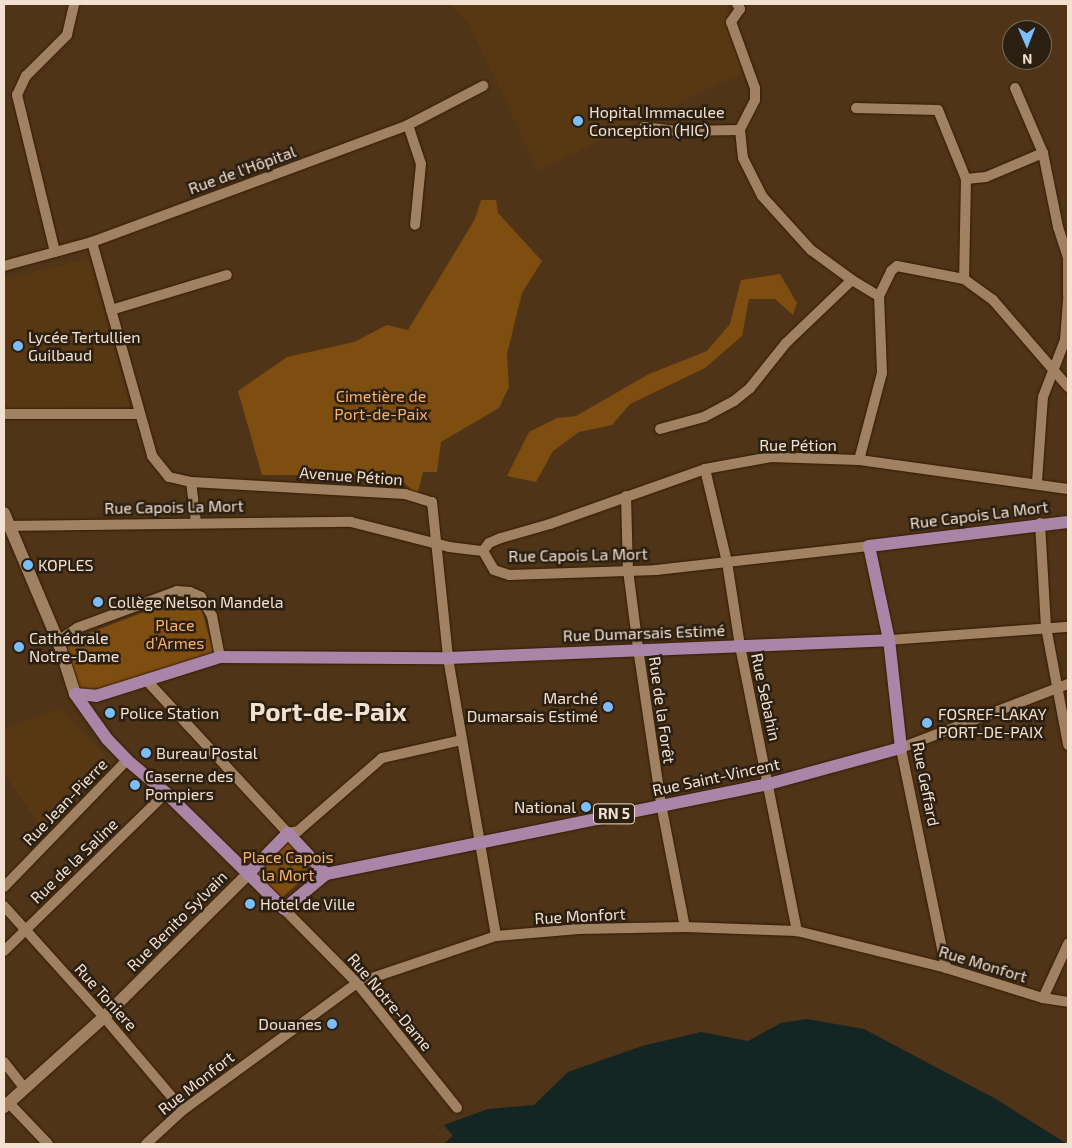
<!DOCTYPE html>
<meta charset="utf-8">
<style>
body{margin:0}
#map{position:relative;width:1072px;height:1148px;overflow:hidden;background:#4f3417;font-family:"Exo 2",sans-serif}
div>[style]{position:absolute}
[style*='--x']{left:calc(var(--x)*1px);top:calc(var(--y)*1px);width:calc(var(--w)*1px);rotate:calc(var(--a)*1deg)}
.built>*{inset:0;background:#583813}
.green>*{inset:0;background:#7e4d10}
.water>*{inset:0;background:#142624}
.pier>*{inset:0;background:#4f3417}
.roads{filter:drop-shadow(0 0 1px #341b00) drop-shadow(0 0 1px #341b00)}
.street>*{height:10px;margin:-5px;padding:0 5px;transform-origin:5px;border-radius:5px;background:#a08162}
.secondary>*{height:12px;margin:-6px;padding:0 6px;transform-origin:6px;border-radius:6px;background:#a08162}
.primary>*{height:12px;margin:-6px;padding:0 6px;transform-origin:6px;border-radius:6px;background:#a985a8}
.dots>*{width:14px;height:14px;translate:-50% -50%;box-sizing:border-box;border:2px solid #2b1f12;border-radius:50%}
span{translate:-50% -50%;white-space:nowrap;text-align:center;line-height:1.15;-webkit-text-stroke:5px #2b1f12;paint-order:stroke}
.shield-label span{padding:1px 4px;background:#2b1f12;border:1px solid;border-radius:4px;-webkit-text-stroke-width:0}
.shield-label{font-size:15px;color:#f2e1d1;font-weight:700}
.poi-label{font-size:16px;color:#f2e1d1}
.left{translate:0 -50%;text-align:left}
.right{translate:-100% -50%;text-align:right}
.street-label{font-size:16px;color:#f2e1d1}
.park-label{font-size:16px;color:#f7b268}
.town-label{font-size:26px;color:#f2e1d1;font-weight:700}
.frame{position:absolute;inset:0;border:5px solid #f2e1d1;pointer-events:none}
.north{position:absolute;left:1002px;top:20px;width:50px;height:50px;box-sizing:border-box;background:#2b1f12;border:1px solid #7b6d5e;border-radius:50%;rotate:179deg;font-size:14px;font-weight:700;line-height:20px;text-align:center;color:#f2e1d1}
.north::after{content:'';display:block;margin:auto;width:18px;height:22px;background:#7cbef9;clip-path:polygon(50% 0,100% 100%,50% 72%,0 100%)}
</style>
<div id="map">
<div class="built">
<i style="clip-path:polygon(450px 4px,725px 4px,743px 72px,538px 171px,480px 47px,468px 24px)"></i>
<i style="clip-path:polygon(89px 258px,130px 407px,4px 409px,4px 279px)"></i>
<i style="clip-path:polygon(60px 708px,112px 763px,41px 828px,4px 773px,4px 730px)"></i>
</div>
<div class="green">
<i style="clip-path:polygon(481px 200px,496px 200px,498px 213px,542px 261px,522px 293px,507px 354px,509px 387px,499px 408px,441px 442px,437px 472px,423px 472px,417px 496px,397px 475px,262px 475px,238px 391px,287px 357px,354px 342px,387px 325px,408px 330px,475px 219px)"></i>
<i style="clip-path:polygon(780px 274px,797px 303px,793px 315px,775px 299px,749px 299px,742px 336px,705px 368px,630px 404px,612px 425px,579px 432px,553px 451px,536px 482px,507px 476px,529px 432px,557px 418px,576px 416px,649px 374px,707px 351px,730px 324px,741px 280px)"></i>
<i style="clip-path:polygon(186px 596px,200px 603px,214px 655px,97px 692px,77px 690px,63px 643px)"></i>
<i style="clip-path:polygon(288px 838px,316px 867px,279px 900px,255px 872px)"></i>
</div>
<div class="water">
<i style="clip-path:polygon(807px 1019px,864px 1029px,996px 1099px,1067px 1144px,420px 1144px,444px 1125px,488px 1109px,534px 1105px,568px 1072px,642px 1046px,701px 1032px,748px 1041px,781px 1023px)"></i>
</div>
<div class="pier">
<i style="clip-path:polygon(444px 1125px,453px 1136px,443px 1144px,420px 1144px)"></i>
</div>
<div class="roads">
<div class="street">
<i style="--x:737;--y:4;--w:6;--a:59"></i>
<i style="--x:740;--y:9;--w:16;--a:125"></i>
<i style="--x:731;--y:22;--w:70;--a:70"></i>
<i style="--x:755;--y:88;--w:12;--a:90"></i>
<i style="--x:755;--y:100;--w:34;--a:117"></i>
<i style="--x:740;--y:130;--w:28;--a:84"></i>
<i style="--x:743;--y:158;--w:42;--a:63.4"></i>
<i style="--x:762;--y:196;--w:73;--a:47.8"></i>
<i style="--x:811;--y:250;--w:51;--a:36.2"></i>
<i style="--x:1015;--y:88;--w:71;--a:66.7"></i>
<i style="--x:1043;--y:153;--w:76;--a:78.5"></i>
<i style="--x:1058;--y:227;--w:32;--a:72"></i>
<i style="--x:1068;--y:257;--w:39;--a:90"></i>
<i style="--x:856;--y:108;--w:82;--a:1.4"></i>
<i style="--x:938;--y:110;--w:74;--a:67.9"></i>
<i style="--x:966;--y:179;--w:100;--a:91.1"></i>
<i style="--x:408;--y:125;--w:41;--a:71.6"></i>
<i style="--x:421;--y:164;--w:61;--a:95.6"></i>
<i style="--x:644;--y:127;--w:32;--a:7"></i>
<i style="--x:676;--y:131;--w:64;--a:-0.9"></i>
<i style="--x:966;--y:179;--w:20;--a:-6"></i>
<i style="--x:986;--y:177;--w:62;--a:-22.8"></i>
<i style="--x:92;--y:242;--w:222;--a:74.3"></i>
<i style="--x:152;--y:456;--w:27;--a:51"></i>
<i style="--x:169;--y:477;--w:23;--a:13"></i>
<i style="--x:191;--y:482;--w:214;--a:3.2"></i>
<i style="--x:405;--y:494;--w:28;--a:17"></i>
<i style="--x:432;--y:502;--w:157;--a:84.1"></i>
<i style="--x:448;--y:658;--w:282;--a:80.2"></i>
<i style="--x:55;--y:252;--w:162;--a:-103.6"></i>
<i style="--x:17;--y:95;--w:21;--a:-65"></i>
<i style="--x:26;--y:76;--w:58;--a:-45"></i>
<i style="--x:67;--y:35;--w:32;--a:-77"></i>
<i style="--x:4;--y:266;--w:91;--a:-15.3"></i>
<i style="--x:92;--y:242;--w:337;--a:-20.3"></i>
<i style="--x:408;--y:125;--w:85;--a:-27.5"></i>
<i style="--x:111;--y:310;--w:121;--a:-16.8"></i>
<i style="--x:4;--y:414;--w:135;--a:0"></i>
<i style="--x:660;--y:429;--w:46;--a:-15.3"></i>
<i style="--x:704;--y:417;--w:34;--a:-28"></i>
<i style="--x:734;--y:401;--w:21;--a:-39"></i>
<i style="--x:750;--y:388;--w:58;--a:-51.3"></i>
<i style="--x:786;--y:343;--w:91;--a:-43.7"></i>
<i style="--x:852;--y:280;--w:31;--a:31"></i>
<i style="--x:879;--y:296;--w:28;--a:-64"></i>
<i style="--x:891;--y:271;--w:8;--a:-40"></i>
<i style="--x:897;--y:266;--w:68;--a:11"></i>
<i style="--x:964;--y:279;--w:36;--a:36"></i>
<i style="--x:993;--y:300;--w:115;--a:49.2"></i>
<i style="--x:859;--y:460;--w:90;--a:-75.2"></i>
<i style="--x:882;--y:373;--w:77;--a:-92.2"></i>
<i style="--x:705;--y:469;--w:96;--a:76.7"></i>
<i style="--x:727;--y:562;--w:85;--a:81.2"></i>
<i style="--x:740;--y:646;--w:291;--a:78.7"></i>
<i style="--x:191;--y:482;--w:40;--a:82.9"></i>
<i style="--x:1037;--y:482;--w:85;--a:-86"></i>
<i style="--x:1043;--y:397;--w:61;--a:-68.9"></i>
<i style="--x:1065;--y:340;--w:40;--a:-85.7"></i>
<i style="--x:626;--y:496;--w:74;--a:88.5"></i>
<i style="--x:628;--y:570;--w:79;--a:82.7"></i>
<i style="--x:638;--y:648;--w:158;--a:81.6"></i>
<i style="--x:661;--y:804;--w:125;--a:79"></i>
<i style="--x:1040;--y:523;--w:104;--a:86.7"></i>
<i style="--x:1046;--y:627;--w:120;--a:79.4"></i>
<i style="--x:4;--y:526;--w:347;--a:-0.7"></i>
<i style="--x:351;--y:522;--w:101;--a:14.3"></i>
<i style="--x:449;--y:547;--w:34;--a:7"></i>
<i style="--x:483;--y:551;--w:10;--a:-53"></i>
<i style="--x:489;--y:543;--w:13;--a:-23"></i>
<i style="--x:501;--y:538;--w:51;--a:-15.9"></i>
<i style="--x:550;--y:524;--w:164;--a:-19.5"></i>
<i style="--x:705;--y:469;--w:67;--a:-10.3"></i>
<i style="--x:771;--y:457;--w:88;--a:2"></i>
<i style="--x:859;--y:460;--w:211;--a:7.9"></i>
<i style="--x:483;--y:551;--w:22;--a:60"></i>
<i style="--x:494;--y:570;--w:16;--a:18"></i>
<i style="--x:509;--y:575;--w:147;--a:-1.9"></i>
<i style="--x:656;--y:570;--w:214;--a:-6.4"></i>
<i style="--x:889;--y:640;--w:179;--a:-4.2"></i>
<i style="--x:58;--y:641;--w:23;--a:-34"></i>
<i style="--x:77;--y:628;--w:107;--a:-20.3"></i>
<i style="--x:177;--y:591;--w:13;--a:4"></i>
<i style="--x:190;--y:592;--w:12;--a:24"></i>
<i style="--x:201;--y:597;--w:22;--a:60"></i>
<i style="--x:212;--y:616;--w:42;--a:79"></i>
<i style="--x:148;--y:682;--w:206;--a:47.2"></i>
<i style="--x:288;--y:833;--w:10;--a:-11"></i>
<i style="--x:298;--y:831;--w:111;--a:-41"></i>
<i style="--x:382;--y:758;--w:82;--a:-12.7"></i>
<i style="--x:4;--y:887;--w:177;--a:-45.9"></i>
<i style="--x:4;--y:906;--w:149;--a:48"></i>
<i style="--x:104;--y:1017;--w:122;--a:49.7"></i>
<i style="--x:284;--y:909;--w:104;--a:45.4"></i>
<i style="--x:357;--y:983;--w:160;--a:51.3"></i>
<i style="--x:4;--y:951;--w:226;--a:-44.3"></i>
<i style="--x:946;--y:968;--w:225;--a:-101.6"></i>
<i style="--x:901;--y:748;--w:179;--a:-21"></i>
<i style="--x:1043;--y:998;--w:60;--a:-65.2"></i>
<i style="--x:4;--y:1062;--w:33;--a:52"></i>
<i style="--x:8;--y:1102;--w:58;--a:46.4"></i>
<i style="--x:146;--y:1144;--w:50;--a:-42.6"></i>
<i style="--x:183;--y:1110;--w:215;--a:-36.1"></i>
<i style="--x:357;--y:983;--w:147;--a:-18.7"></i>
<i style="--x:496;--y:936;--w:83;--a:-4.8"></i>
<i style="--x:579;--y:929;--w:106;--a:-1.1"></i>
<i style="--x:685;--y:927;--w:112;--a:2"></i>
<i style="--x:797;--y:931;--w:154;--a:13.9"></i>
<i style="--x:946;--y:968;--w:102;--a:17.2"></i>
<i style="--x:1043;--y:998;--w:25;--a:9"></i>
</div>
<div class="secondary">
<i style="--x:4;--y:513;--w:139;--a:67.1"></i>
<i style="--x:58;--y:641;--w:56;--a:72.2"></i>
<i style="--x:4;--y:1107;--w:135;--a:-42"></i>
<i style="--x:104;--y:1017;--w:203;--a:-44.8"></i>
</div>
<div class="primary">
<i style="--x:75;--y:694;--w:55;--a:54.6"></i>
<i style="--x:107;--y:739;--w:29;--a:46"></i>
<i style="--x:127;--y:760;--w:51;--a:40.2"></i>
<i style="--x:166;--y:793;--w:165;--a:44.5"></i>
<i style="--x:284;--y:909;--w:55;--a:-39.8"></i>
<i style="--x:326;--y:874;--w:452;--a:-11.5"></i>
<i style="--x:769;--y:784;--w:137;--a:-15.3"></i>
<i style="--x:901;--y:748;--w:109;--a:-96.3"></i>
<i style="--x:889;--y:640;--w:96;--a:-102"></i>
<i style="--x:869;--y:546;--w:200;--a:-6.9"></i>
<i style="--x:75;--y:694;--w:21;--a:5"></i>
<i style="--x:96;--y:696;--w:130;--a:-17.5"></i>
<i style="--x:220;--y:657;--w:228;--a:0.3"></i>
<i style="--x:448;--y:658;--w:441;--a:-2.3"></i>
<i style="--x:248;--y:874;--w:57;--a:-45.7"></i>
<i style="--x:288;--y:833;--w:56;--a:47.2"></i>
</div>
</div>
<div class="dots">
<i style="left:578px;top:121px;background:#7cbef9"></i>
<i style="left:18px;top:346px;background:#7cbef9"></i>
<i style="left:28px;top:565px;background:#7cbef9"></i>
<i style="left:98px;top:602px;background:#7cbef9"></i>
<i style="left:19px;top:647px;background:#7cbef9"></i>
<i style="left:608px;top:707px;background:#7cbef9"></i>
<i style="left:110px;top:713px;background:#7cbef9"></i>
<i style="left:927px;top:723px;background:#7cbef9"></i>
<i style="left:146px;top:753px;background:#7cbef9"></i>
<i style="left:135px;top:785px;background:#7cbef9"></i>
<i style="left:586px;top:807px;background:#7cbef9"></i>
<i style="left:250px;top:904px;background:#7cbef9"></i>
<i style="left:332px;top:1024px;background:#7cbef9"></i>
</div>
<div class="shield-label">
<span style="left:614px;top:814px">RN 5</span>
</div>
<div class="poi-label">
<span class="left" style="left:589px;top:121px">Hopital Immaculee<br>Conception (HIC)</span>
<span class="left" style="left:28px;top:346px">Lycée Tertullien<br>Guilbaud</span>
<span class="left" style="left:38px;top:565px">KOPLES</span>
<span class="left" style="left:108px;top:602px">Collège Nelson Mandela</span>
<span class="left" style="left:29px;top:647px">Cathédrale<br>Notre-Dame</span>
<span class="right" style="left:598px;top:707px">Marché<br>Dumarsais Estimé</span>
<span class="left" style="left:120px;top:713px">Police Station</span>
<span class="left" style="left:938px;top:723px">FOSREF-LAKAY<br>PORT-DE-PAIX</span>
<span class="left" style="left:156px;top:753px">Bureau Postal</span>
<span class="left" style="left:145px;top:785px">Caserne des<br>Pompiers</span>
<span class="right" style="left:576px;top:807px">National</span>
<span class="left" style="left:260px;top:904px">Hotel de Ville</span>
<span class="right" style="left:322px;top:1024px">Douanes</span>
</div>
<div class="street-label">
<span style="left:242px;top:170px;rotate:-20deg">Rue de l'Hôpital</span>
<span style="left:798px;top:445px">Rue Pétion</span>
<span style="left:351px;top:476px;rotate:4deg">Avenue Pétion</span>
<span style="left:174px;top:507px;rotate:-1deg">Rue Capois La Mort</span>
<span style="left:979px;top:515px;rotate:-7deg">Rue Capois La Mort</span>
<span style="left:578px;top:555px;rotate:-1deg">Rue Capois La Mort</span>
<span style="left:644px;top:633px;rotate:-2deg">Rue Dumarsais Estimé</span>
<span style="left:766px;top:697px;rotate:78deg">Rue Sebahin</span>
<span style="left:662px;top:710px;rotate:82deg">Rue de la Forêt</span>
<span style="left:716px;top:777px;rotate:-12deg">Rue Saint-Vincent</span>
<span style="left:926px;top:784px;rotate:79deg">Rue Geffard</span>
<span style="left:65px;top:802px;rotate:-46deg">Rue Jean-Pierre</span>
<span style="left:74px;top:861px;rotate:-44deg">Rue de la Saline</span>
<span style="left:580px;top:916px;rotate:-3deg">Rue Monfort</span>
<span style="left:177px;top:921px;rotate:-45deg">Rue Benito Sylvain</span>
<span style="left:983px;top:964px;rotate:17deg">Rue Monfort</span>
<span style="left:106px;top:997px;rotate:48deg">Rue Toniere</span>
<span style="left:390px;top:1002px;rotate:50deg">Rue Notre-Dame</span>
<span style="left:196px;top:1083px;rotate:-38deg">Rue Monfort</span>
</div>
<div class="park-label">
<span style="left:381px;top:405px">Cimetière de<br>Port-de-Paix</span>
<span style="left:175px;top:634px">Place<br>d’Armes</span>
<span style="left:288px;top:866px">Place Capois<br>la Mort</span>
</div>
<div class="town-label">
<span style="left:328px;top:711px">Port-de-Paix</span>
</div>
<div class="frame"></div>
<div class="north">N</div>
</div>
